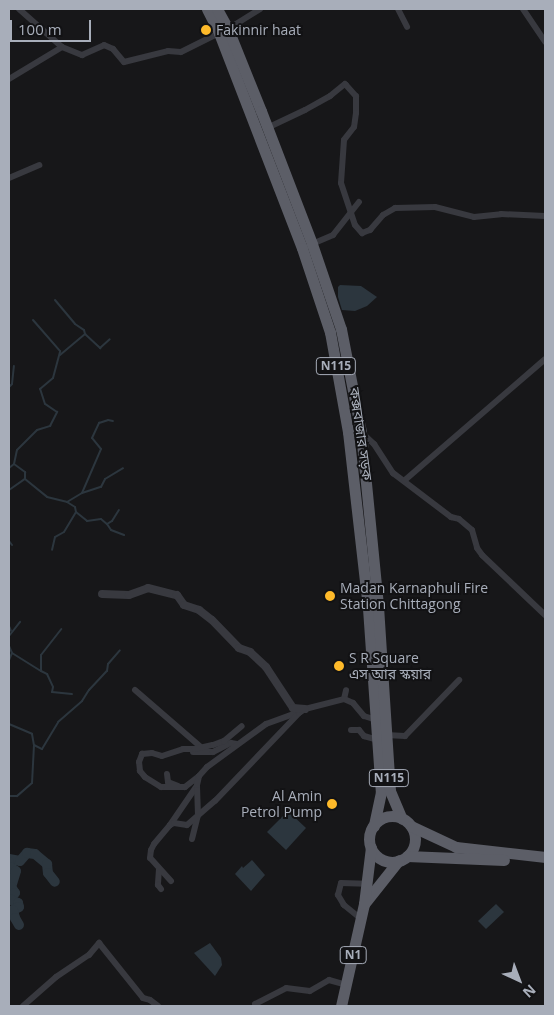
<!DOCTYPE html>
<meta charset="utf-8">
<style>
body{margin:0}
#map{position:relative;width:554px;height:1015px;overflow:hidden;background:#171719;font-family:"Open Sans","Noto Sans Bengali",sans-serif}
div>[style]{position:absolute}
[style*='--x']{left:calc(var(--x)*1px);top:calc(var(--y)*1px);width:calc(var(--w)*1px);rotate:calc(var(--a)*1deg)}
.water>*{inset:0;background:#2c363e}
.stream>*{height:2px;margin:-1px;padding:0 1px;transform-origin:1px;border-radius:1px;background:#2c363e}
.river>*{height:10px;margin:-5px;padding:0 5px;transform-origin:5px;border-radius:5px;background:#2c363e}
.minor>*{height:6px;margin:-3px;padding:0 3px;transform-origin:3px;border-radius:3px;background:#38393f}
.tertiary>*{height:8px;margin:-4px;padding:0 4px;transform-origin:4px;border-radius:4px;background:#38393f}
.trunk>*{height:11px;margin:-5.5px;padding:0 5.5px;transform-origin:5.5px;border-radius:5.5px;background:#5c5e67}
.trunk>.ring{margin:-5.5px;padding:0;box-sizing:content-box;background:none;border:11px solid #5c5e67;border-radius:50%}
.dots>*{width:14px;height:14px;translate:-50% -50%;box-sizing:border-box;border:2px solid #121214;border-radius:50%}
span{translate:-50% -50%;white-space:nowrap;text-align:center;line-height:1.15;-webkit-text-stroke:4px #121214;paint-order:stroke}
.shield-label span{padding:1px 4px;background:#121214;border:1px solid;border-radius:4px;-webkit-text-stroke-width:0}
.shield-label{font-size:12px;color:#a8aeba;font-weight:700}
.poi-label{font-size:14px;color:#a8aeba}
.left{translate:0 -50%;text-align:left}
.right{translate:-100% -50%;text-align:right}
.street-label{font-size:14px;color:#a8aeba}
.frame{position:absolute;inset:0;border:10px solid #a8aeba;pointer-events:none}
.north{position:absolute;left:494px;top:955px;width:50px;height:50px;-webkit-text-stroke:4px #121214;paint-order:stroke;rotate:137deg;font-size:14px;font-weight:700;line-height:20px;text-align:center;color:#a8aeba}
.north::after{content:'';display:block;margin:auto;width:18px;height:22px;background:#a8aeba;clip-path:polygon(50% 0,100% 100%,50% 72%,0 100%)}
.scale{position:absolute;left:10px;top:20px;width:81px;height:22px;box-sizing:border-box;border:2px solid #a8aeba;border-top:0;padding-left:6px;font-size:15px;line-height:18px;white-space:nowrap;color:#a8aeba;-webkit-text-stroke:4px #121214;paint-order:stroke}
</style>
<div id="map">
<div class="water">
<i style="clip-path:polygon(340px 285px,361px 286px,377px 297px,367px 306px,355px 311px,342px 310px,338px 297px,338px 287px)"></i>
<i style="clip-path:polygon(288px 811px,306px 828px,286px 850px,267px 832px)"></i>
<i style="clip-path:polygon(252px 860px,265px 875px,251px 891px,235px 874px,242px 866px,243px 868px)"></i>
<i style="clip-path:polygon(496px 904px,504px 912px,486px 929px,478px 921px)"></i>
<i style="clip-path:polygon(210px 943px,221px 958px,222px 965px,215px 976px,194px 953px)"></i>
</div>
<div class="stream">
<i style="--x:55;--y:300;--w:31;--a:50"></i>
<i style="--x:75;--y:324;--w:11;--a:34"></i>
<i style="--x:84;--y:330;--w:4;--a:76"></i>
<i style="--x:33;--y:320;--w:40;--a:49"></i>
<i style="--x:60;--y:355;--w:33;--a:-40"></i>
<i style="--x:85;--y:334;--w:21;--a:43"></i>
<i style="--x:100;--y:348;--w:13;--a:-42"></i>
<i style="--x:9;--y:387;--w:4;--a:-45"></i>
<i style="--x:12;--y:384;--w:18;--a:-84"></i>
<i style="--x:9;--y:410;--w:4;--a:90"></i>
<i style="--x:14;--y:464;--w:14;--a:-78"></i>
<i style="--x:17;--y:450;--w:28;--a:-45"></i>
<i style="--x:37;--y:430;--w:14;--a:-17"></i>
<i style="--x:50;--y:426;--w:16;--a:-63"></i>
<i style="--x:57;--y:412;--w:14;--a:-146"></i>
<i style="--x:45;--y:404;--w:16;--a:-108"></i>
<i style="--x:40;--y:389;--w:17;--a:-40"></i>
<i style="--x:53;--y:378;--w:28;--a:-75"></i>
<i style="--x:9;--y:468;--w:6;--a:-39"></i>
<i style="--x:14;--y:464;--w:14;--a:36"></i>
<i style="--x:25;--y:472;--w:7;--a:90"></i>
<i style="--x:9;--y:490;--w:19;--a:-35"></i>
<i style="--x:25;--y:479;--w:28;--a:39"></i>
<i style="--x:47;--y:497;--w:21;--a:14"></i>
<i style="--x:67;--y:502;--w:9;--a:32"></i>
<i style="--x:75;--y:507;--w:5;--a:79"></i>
<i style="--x:76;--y:512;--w:23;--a:121"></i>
<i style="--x:64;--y:532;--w:10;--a:151"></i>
<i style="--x:55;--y:537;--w:13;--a:103"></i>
<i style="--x:82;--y:493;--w:48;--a:-66.6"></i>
<i style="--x:101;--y:449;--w:14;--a:-129"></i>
<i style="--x:92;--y:438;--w:17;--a:-65"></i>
<i style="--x:99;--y:423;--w:9;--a:-18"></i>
<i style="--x:108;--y:420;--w:5;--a:11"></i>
<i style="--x:67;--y:502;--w:17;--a:-31"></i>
<i style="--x:82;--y:493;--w:20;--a:-18"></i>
<i style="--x:101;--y:487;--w:9;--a:-63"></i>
<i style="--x:105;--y:479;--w:21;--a:-31"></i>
<i style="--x:76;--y:512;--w:14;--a:39"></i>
<i style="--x:87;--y:521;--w:14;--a:-8"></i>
<i style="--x:101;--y:519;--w:8;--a:40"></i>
<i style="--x:107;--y:524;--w:6;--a:-31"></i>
<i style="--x:112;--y:521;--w:13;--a:-58"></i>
<i style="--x:107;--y:524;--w:7;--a:56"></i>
<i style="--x:111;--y:530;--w:14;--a:21"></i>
<i style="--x:9;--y:541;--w:5;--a:53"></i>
<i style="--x:9;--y:626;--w:5;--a:68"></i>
<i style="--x:9;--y:636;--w:18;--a:-52"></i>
<i style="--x:9;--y:646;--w:8;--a:67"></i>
<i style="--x:9;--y:660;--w:8;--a:-67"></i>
<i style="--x:12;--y:653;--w:34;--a:32"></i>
<i style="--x:41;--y:671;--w:16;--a:-90"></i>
<i style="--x:41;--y:655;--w:33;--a:-52"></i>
<i style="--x:41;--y:671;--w:7;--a:27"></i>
<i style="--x:47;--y:674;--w:14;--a:65"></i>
<i style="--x:53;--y:687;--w:5;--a:101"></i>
<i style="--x:52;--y:692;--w:20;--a:6"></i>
<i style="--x:9;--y:724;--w:25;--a:23"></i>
<i style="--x:32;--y:734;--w:11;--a:80"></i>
<i style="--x:34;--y:745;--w:38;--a:93"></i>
<i style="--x:32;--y:783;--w:20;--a:139"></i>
<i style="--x:17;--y:796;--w:8;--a:180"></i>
<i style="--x:34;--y:745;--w:9;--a:27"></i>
<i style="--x:42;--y:749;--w:31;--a:-59"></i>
<i style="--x:58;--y:722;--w:32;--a:-41"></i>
<i style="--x:82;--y:701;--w:13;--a:-58"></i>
<i style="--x:89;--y:690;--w:26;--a:-47"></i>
<i style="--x:107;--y:671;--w:7;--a:-82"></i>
<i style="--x:108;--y:664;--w:18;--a:-49"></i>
</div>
<div class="river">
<i style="--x:9;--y:859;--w:11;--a:10"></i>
<i style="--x:20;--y:861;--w:11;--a:-49"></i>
<i style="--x:27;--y:853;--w:8;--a:7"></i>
<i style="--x:35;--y:854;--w:16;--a:40"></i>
<i style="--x:47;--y:864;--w:9;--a:84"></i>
<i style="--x:48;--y:873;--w:11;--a:52"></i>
<i style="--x:9;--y:862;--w:5;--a:79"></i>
<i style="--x:10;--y:867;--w:7;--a:34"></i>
<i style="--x:16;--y:871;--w:17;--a:107"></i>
<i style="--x:11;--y:887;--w:7;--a:56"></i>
<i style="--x:15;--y:893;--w:8;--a:135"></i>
<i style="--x:9;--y:899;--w:10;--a:24"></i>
<i style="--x:18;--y:903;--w:4;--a:76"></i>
<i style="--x:19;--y:907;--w:7;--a:153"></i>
<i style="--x:13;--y:910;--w:8;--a:76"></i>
<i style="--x:15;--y:918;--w:8;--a:60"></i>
</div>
<div class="minor">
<i style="--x:19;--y:9;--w:57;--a:41.5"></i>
<i style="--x:398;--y:9;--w:20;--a:63"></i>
<i style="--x:523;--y:9;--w:40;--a:56"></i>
<i style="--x:228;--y:29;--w:38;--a:-32"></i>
<i style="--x:9;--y:79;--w:62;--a:-31.1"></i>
<i style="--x:62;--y:47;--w:22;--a:22"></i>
<i style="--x:82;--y:55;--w:24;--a:-24"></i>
<i style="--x:104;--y:45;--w:10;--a:24"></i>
<i style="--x:113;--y:49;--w:17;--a:50"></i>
<i style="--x:124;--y:62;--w:45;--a:-14"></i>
<i style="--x:168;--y:51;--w:13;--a:4"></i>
<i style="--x:181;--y:52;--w:42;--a:-26.6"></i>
<i style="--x:267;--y:128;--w:42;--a:-25.3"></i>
<i style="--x:305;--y:110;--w:29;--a:-29"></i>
<i style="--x:330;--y:96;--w:19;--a:-39"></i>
<i style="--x:345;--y:84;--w:1;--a:45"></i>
<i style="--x:346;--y:85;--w:15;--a:48"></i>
<i style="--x:356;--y:96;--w:17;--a:90"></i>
<i style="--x:356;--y:113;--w:14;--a:98"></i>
<i style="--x:354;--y:127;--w:16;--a:128"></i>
<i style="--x:344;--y:140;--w:43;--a:94"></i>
<i style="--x:341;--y:183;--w:44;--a:71.6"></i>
<i style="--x:355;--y:225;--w:11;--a:49"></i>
<i style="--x:362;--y:233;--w:9;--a:-21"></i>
<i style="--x:370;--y:230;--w:20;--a:-49"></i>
<i style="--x:383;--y:215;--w:14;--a:-30"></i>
<i style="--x:395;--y:208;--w:40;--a:-1.4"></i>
<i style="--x:435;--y:207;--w:40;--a:14.4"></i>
<i style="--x:474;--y:217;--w:27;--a:-6"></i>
<i style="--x:501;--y:214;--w:44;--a:2.6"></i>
<i style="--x:9;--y:178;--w:33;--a:-23"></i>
<i style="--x:312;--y:244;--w:23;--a:-23"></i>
<i style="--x:333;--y:235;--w:42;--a:-51.8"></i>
<i style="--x:361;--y:432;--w:18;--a:43"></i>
<i style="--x:374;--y:444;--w:35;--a:57"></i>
<i style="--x:393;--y:473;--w:73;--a:37.2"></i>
<i style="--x:451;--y:517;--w:8;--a:14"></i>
<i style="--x:459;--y:519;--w:17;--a:40"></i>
<i style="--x:472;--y:530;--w:19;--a:74"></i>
<i style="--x:477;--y:548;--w:9;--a:54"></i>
<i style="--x:482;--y:555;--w:87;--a:43.6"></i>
<i style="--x:405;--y:480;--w:185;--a:-40.8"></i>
<i style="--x:135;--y:690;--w:89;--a:40.9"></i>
<i style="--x:344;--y:699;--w:9;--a:-77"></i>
<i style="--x:351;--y:730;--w:8;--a:0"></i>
<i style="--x:359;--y:730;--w:8;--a:50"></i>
<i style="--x:364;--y:736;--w:15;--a:16"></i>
<i style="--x:386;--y:735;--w:19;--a:3"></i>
<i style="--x:405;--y:736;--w:78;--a:-46"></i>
<i style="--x:193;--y:752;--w:20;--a:0"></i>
<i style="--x:213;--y:752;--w:20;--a:-27"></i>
<i style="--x:231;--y:743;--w:6;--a:9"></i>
<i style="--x:167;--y:774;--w:8;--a:83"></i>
<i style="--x:168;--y:782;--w:11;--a:22"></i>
<i style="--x:199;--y:776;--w:18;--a:142"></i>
<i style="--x:185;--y:787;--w:24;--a:180"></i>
<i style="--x:161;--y:787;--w:19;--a:-148"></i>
<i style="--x:145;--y:777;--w:8;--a:-130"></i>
<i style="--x:140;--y:771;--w:9;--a:-96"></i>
<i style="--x:139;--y:762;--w:9;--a:-69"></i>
<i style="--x:142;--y:754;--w:10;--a:-6"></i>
<i style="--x:152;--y:753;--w:10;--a:17"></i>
<i style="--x:162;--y:756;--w:22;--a:-18"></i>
<i style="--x:183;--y:749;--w:12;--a:0"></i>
<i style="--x:195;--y:749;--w:18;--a:-13"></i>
<i style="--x:213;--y:745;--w:12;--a:-20"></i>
<i style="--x:224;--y:741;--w:23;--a:-40"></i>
<i style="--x:170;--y:825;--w:46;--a:-55.6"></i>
<i style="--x:192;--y:839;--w:25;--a:-76"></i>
<i style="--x:198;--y:815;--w:30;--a:-92"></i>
<i style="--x:197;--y:785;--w:9;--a:-77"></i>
<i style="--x:199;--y:776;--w:12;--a:-48"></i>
<i style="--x:207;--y:767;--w:73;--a:-36.1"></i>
<i style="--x:266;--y:724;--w:37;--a:-20"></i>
<i style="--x:159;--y:869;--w:16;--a:94"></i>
<i style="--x:158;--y:885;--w:5;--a:53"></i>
<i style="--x:171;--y:881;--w:31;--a:-132"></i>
<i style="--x:150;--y:858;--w:8;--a:-83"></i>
<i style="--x:151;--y:850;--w:7;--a:-63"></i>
<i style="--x:154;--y:844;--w:25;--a:-50"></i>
<i style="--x:170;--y:825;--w:4;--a:-27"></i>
<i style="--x:174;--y:823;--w:13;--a:9"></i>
<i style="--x:187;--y:825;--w:37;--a:-41"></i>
<i style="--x:215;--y:801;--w:122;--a:-46.3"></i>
<i style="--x:299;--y:713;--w:7;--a:-34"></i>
<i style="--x:305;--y:709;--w:40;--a:-14.4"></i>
<i style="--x:344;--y:699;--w:10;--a:24"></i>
<i style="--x:353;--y:703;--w:17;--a:50"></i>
<i style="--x:364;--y:716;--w:13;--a:18"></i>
<i style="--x:360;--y:918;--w:21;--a:-141"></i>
<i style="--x:344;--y:905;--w:12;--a:-121"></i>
<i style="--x:338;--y:895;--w:12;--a:-76"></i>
<i style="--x:341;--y:883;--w:25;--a:2"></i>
<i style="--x:255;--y:1004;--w:35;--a:-27"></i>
<i style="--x:286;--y:988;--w:24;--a:7"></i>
<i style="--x:310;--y:991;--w:22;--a:-30"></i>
<i style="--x:329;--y:980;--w:18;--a:16"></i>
<i style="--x:23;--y:1006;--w:44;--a:-41.3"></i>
<i style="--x:56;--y:977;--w:40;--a:-34"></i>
<i style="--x:89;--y:955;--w:16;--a:-50"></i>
<i style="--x:99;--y:943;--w:70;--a:51.3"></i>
<i style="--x:143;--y:998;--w:7;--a:16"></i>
<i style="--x:150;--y:1000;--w:10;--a:37"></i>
</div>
<div class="tertiary">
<i style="--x:102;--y:594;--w:27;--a:2"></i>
<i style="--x:129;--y:595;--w:20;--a:-20"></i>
<i style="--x:148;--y:588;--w:30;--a:14"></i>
<i style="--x:177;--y:595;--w:12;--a:55"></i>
<i style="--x:184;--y:605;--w:16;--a:18"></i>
<i style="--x:199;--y:610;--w:16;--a:38"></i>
<i style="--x:212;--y:620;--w:39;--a:46"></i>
<i style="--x:239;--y:648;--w:12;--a:20"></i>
<i style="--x:250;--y:652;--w:22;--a:43"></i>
<i style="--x:266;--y:667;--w:49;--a:56.6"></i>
<i style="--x:293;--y:708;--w:12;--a:5"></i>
</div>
<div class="trunk">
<i style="--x:207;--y:9;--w:27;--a:63"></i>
<i style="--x:219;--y:33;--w:230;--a:68.9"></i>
<i style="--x:302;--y:248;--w:89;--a:71.6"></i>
<i style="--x:330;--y:332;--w:102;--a:79.8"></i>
<i style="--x:348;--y:432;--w:177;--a:83.5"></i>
<i style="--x:368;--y:608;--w:184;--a:86"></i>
<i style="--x:381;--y:792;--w:35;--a:102"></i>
<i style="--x:217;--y:9;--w:23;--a:61"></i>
<i style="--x:228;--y:29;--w:88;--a:68.1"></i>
<i style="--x:261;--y:111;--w:142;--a:69"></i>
<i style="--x:312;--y:244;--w:90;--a:71.2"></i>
<i style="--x:341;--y:329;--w:105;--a:79"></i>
<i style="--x:361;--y:432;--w:175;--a:84.4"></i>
<i style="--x:378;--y:606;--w:185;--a:86.3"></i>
<i style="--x:390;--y:791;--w:30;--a:67"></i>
<i class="ring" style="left:369px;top:816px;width:35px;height:35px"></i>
<i style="--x:411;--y:826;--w:50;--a:25"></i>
<i style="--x:456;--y:847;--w:90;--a:6.4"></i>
<i style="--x:407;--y:856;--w:97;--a:2.4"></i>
<i style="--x:364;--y:904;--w:56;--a:-51.5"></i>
<i style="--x:341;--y:1006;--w:105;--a:-77.3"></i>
<i style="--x:364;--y:904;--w:57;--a:-83"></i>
</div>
<div class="dots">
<i style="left:206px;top:30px;background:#feba2a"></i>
<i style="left:330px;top:596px;background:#feba2a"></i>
<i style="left:339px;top:666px;background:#feba2a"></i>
<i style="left:332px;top:804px;background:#feba2a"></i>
</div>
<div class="shield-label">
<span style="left:336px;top:366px">N115</span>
<span style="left:389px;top:778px">N115</span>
<span style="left:353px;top:955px">N1</span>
</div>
<div class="poi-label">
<span class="left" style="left:216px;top:30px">Fakinnir haat</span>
<span class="left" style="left:340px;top:596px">Madan Karnaphuli Fire<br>Station Chittagong</span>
<span class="left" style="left:349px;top:666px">S R Square<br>এস আর স্কয়ার</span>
<span class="right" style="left:322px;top:804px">Al Amin<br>Petrol Pump</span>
</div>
<div class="street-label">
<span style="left:361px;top:434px;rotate:82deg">কক্সবাজার সড়ক</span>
</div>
<div class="frame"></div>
<div class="north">N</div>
<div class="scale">100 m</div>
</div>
